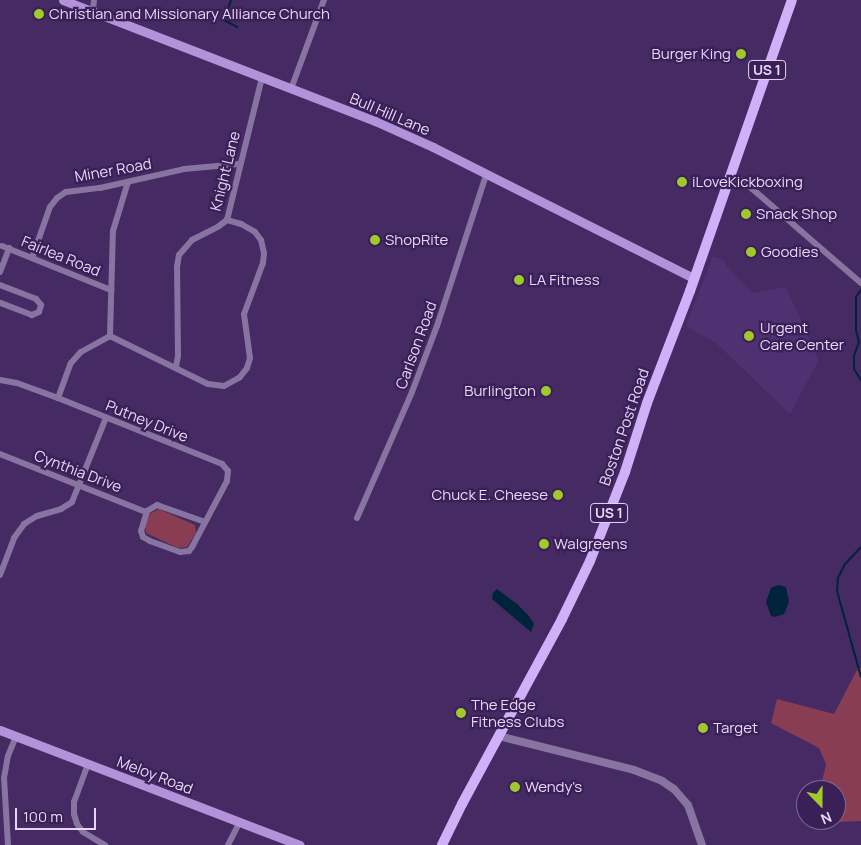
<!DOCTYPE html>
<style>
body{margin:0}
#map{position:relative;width:861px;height:845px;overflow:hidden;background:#452a63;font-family:Manrope,sans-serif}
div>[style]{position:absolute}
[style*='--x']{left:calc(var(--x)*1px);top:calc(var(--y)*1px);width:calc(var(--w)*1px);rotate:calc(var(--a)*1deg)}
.built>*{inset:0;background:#4f3070}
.green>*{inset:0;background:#883d52}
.water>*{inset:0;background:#00233c}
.stream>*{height:2px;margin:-1px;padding:0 1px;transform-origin:1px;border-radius:1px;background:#00233c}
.minor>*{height:6px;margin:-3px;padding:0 3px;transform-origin:3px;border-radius:3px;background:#8774a0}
.tertiary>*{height:8px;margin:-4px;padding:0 4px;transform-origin:4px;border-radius:4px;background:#8774a0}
.secondary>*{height:9px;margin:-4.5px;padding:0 4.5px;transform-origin:4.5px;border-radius:4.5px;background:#b293da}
.primary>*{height:10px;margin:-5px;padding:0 5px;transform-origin:5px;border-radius:5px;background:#d0b0f9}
.dots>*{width:14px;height:14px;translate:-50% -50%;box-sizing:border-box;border:2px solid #3b1f57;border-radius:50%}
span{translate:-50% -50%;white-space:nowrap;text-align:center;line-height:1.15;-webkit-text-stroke:4.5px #3b1f57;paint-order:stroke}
.shield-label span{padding:1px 4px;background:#3b1f57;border:1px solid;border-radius:4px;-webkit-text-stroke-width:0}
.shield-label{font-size:14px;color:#e6d7fa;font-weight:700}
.poi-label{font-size:15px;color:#e6d7fa}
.left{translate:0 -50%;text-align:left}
.right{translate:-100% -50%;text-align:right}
.street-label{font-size:15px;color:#e6d7fa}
.north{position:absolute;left:796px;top:780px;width:50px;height:50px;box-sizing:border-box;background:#3b1f57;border:1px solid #7f6998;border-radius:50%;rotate:158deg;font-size:14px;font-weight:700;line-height:20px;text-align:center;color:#e6d7fa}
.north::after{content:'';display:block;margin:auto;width:18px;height:22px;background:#a0ca2c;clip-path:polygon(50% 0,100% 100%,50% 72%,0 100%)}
.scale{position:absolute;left:15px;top:808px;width:81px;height:22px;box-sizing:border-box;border:2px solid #e6d7fa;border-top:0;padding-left:6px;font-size:15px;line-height:18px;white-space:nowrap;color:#e6d7fa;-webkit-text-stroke:4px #3b1f57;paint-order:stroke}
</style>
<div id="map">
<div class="built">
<i style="clip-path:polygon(713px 256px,725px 261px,726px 265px,753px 293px,786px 287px,819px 360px,790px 414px,716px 343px,686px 326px)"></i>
</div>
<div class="green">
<i style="clip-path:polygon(159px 509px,195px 525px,196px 533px,187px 547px,178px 548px,146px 533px,145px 526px,149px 514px)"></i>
<i style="clip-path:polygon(858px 668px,861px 668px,861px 821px,841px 822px,836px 820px,836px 790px,820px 790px,826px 764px,819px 748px,771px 723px,777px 699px,834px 714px)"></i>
</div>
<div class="water">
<i style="clip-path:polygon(778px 585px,786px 587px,789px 602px,784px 614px,775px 617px,771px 616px,766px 602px,771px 588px)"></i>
<i style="clip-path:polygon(497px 589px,517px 604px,529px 616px,534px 624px,531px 632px,492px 599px,493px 593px)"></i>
</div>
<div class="stream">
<i style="--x:231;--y:0;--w:21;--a:109"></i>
<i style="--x:224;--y:20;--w:15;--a:28"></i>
<i style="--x:861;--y:290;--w:9;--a:126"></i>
<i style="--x:856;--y:297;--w:33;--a:90"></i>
<i style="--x:856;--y:330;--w:12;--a:76"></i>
<i style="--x:859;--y:342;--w:15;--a:110"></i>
<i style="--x:854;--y:356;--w:13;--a:90"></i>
<i style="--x:854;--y:369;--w:13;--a:58"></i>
<i style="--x:861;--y:547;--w:23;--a:133"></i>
<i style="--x:845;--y:564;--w:16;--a:117"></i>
<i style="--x:838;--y:578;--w:13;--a:94"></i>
<i style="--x:837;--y:591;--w:89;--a:74.4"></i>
</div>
<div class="minor">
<i style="--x:93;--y:11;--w:11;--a:-85"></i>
<i style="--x:291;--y:89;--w:95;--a:-69.7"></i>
<i style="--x:730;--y:177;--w:11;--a:15"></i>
<i style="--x:741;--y:180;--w:21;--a:39"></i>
<i style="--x:757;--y:193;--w:138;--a:40.9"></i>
<i style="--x:2;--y:246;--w:118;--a:22"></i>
<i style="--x:32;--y:258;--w:54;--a:-70.6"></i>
<i style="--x:50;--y:207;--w:11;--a:-52"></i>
<i style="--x:57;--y:198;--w:11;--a:-34"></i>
<i style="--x:66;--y:192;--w:34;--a:-7"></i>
<i style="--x:100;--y:188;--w:86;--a:-12.7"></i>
<i style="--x:184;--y:169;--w:55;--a:-5.2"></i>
<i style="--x:0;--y:272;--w:26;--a:-69"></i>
<i style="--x:0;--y:285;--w:39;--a:21"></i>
<i style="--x:36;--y:299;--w:8;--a:50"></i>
<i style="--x:41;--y:305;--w:7;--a:106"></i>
<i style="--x:39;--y:312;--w:8;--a:157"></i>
<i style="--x:32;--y:315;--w:34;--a:-159"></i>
<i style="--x:110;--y:336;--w:109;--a:26.1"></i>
<i style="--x:208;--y:384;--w:16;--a:7"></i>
<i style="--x:224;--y:386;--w:18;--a:-29"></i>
<i style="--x:240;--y:377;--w:11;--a:-52"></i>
<i style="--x:247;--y:368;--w:10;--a:-73"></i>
<i style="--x:250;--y:358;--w:44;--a:-97.8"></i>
<i style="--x:244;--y:314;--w:54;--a:-69.6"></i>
<i style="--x:263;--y:263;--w:10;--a:-84"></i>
<i style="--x:264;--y:253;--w:13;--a:-103"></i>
<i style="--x:261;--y:240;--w:10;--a:-127"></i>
<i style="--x:255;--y:232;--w:16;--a:-150"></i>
<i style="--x:241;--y:224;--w:15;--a:-164"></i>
<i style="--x:176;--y:367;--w:11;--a:-80"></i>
<i style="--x:178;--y:356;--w:89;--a:-90.6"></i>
<i style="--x:177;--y:267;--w:12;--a:-81"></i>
<i style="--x:179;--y:255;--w:20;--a:-49"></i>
<i style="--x:192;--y:240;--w:30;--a:-27"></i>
<i style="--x:219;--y:226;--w:10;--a:-37"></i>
<i style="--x:227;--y:220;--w:147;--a:-76.2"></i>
<i style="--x:0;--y:380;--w:17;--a:10"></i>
<i style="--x:17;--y:383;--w:44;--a:20.1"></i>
<i style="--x:58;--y:398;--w:177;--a:21.9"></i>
<i style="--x:222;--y:464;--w:9;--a:49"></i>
<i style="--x:228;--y:471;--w:10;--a:96"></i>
<i style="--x:227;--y:481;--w:75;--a:117.9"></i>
<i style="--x:192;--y:547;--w:5;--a:127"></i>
<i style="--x:189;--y:551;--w:9;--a:174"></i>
<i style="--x:180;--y:552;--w:32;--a:-160"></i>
<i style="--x:150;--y:541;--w:8;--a:-150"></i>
<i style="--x:143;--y:537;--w:6;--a:-108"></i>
<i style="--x:141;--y:531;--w:21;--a:-73"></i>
<i style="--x:147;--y:511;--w:12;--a:-31"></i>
<i style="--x:157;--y:505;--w:51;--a:19.5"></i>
<i style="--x:58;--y:398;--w:37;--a:-70"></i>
<i style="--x:71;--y:363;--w:15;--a:-48"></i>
<i style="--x:81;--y:352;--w:33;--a:-29"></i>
<i style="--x:110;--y:336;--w:105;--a:-88.4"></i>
<i style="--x:113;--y:231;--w:51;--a:-73"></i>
<i style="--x:0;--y:454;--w:157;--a:21.7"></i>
<i style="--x:357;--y:518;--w:137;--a:-66.4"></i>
<i style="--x:412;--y:392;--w:71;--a:-69.3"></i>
<i style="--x:437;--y:326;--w:159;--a:-72"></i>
<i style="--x:0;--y:575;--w:40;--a:-69"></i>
<i style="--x:14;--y:538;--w:17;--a:-54"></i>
<i style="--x:24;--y:524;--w:15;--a:-32"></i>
<i style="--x:37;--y:516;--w:25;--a:-16"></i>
<i style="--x:61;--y:509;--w:13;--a:-32"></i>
<i style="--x:72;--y:502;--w:91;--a:-68"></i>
<i style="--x:88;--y:764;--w:40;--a:110.2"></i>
<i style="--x:74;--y:802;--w:12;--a:90"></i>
<i style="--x:74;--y:814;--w:10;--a:73"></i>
<i style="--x:77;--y:824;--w:10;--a:53"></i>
<i style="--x:83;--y:832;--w:26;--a:31"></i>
<i style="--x:8;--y:845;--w:67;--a:-93.4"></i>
<i style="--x:4;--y:778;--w:22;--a:-80"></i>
<i style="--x:8;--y:756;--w:22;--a:-68"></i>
<i style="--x:228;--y:845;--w:25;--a:-63"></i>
</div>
<div class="tertiary">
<i style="--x:499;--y:736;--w:139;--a:14.1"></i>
<i style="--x:634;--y:770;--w:30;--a:21"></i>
<i style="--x:662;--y:781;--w:14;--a:34"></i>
<i style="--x:674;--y:789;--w:21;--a:49"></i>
<i style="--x:688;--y:805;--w:42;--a:70.7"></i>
</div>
<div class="secondary">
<i style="--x:63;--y:0;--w:335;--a:21.2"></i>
<i style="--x:375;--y:121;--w:64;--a:24.1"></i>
<i style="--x:433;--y:147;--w:292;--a:26.7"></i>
<i style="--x:0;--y:730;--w:321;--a:21"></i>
</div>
<div class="primary">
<i style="--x:442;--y:845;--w:46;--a:-64"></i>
<i style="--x:462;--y:804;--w:210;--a:-61.6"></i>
<i style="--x:562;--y:619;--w:64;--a:-64.2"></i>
<i style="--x:590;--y:561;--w:96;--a:-68.5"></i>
<i style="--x:625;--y:472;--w:72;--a:-72.3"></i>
<i style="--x:647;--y:403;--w:120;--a:-69"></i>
<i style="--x:690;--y:291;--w:308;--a:-70.7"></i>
</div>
<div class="dots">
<i style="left:39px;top:14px;background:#a0ca2c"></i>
<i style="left:741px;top:54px;background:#a0ca2c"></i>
<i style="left:682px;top:182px;background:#a0ca2c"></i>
<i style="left:746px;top:214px;background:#a0ca2c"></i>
<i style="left:375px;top:240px;background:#a0ca2c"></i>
<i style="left:751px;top:252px;background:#a0ca2c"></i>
<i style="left:519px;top:280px;background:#a0ca2c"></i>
<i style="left:749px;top:336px;background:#a0ca2c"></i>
<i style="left:546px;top:391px;background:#a0ca2c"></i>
<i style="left:558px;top:495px;background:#a0ca2c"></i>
<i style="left:544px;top:544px;background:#a0ca2c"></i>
<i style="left:461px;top:713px;background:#a0ca2c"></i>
<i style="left:703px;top:728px;background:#a0ca2c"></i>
<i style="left:515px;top:787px;background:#a0ca2c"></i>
</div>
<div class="shield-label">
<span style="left:767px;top:70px">US 1</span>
<span style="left:609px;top:513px">US 1</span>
</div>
<div class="poi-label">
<span class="left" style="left:49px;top:14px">Christian and Missionary Alliance Church</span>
<span class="right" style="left:731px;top:54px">Burger King</span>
<span class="left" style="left:692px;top:182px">iLoveKickboxing</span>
<span class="left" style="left:756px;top:214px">Snack Shop</span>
<span class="left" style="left:385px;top:240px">ShopRite</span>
<span class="left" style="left:761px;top:252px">Goodies</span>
<span class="left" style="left:529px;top:280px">LA Fitness</span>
<span class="left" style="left:760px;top:336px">Urgent<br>Care Center</span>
<span class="right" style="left:536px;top:391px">Burlington</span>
<span class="right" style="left:548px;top:495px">Chuck E. Cheese</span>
<span class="left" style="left:554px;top:544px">Walgreens</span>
<span class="left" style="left:471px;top:713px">The Edge<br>Fitness Clubs</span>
<span class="left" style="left:713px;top:728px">Target</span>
<span class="left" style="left:525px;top:787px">Wendy's</span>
</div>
<div class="street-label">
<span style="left:390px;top:114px;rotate:23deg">Bull Hill Lane</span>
<span style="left:113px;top:170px;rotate:-10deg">Miner Road</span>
<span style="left:225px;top:171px;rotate:-76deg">Knight Lane</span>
<span style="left:61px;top:256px;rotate:22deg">Fairlea Road</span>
<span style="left:416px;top:345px;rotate:-70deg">Carlson Road</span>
<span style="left:147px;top:421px;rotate:22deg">Putney Drive</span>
<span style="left:624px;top:427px;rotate:-71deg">Boston Post Road</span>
<span style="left:78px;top:471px;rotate:21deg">Cynthia Drive</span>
<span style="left:155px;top:775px;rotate:21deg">Meloy Road</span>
</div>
<div class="north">N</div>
<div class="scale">100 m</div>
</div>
